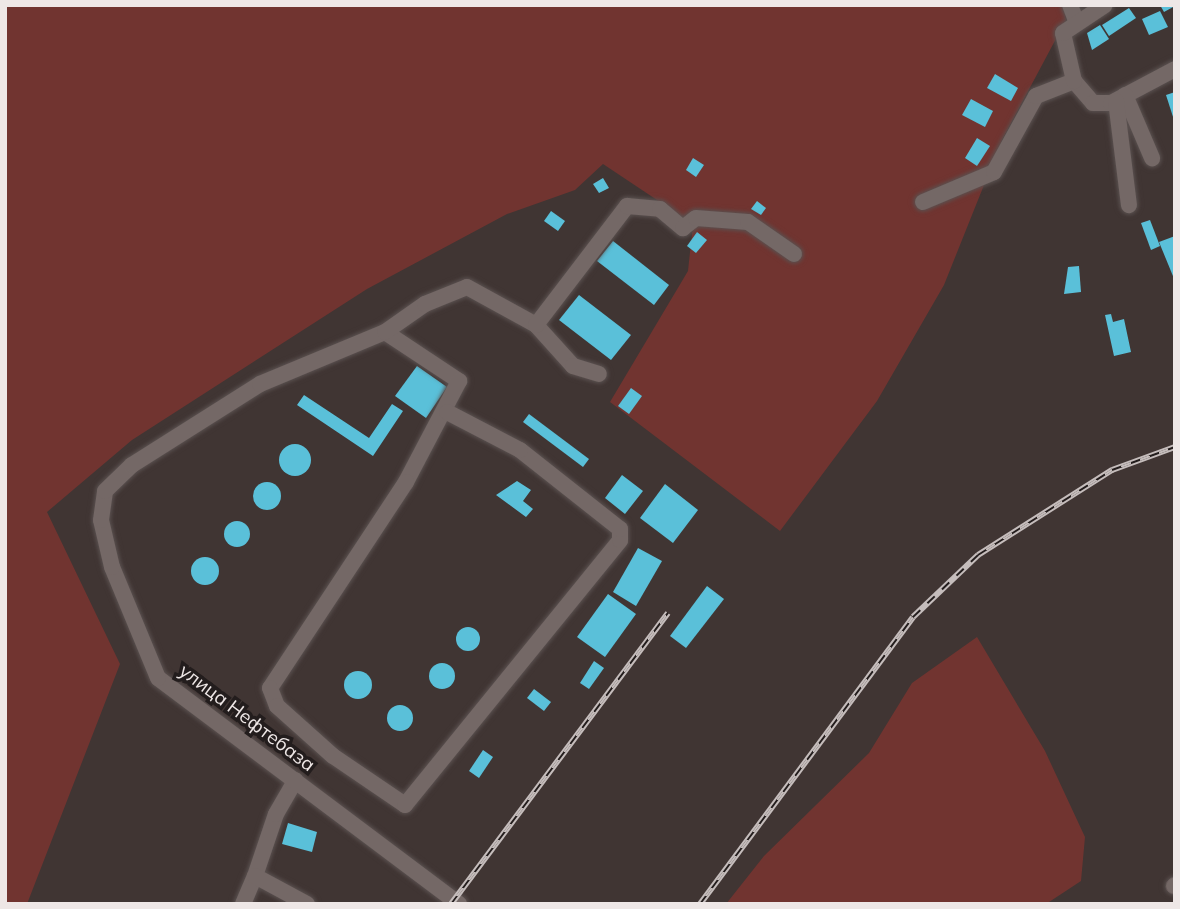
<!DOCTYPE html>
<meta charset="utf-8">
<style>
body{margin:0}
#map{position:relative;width:1180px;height:909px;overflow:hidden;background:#403533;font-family:Mulish,sans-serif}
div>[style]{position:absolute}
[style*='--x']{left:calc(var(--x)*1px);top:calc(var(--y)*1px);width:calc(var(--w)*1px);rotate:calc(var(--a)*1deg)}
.green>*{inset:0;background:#713430}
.building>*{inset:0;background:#5ac0d9}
.round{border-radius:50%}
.roads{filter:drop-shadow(0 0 2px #5a5150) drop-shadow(0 0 2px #5a5150)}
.minor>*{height:16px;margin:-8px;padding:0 8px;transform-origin:8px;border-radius:8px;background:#746866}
.rail>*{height:6px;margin-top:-3px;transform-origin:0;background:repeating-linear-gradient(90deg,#231d1d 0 10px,#c5bdbc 0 20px);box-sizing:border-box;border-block:2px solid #c5bdbc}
span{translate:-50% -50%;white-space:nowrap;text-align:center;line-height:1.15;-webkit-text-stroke:7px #231d1d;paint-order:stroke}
.street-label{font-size:19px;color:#eee7e6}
.frame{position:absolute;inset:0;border:7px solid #eee7e6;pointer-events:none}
</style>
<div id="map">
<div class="green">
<i style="clip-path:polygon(5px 5px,1063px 5px,1066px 20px,1002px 140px,944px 285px,877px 401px,780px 531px,610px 402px,688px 271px,693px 224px,603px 164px,575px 190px,507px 214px,367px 289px,132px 440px,47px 512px,120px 664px,27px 904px,5px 904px)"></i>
<i style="clip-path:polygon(977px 637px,1045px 751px,1085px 837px,1081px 881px,1046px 904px,726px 904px,764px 856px,869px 753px,912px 683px)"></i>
</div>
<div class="building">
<i style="clip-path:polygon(1160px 5px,1175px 5px,1175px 6px,1164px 12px)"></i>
<i style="clip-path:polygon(1129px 8px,1136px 18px,1109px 36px,1102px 25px)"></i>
<i style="clip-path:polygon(1160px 11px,1168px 27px,1149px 35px,1142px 19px)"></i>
<i style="clip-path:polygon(1100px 25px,1109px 39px,1092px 50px,1087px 33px)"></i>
<i style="clip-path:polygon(995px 74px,1018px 88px,1011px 101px,987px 88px)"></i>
<i style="clip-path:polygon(1175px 92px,1175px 120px,1174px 120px,1166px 95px)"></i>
<i style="clip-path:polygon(971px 99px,993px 111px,985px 127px,962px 115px)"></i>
<i style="clip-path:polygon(977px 138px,990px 146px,977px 166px,965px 158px)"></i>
<i style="clip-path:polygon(693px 158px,704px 165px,696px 177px,686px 170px)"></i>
<i style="clip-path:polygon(603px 178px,609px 188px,599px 193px,593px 184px)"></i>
<i style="clip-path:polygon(757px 201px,766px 208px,761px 215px,751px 209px)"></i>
<i style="clip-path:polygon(551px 211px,565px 221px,558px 231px,544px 221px)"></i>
<i style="clip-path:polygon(1150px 220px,1160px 246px,1151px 250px,1141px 223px)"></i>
<i style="clip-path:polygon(697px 232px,707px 240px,696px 253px,687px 246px)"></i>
<i style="clip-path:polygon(1175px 236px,1175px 281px,1159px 242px)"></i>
<i style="clip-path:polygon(613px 241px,669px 285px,654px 305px,597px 261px)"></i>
<i style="clip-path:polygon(1079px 266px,1081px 292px,1064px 294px,1068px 267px)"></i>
<i style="clip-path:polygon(579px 295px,631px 335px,611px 360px,559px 320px)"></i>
<i style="clip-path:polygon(1111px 314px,1113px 322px,1124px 319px,1131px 352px,1114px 356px,1105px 315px)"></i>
<i style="clip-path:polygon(417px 366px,447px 387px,426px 418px,395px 396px)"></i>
<i style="clip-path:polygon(631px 388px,642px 396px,629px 414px,618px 406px)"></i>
<i style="clip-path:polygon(304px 395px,369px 438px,392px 404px,403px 411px,373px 456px,297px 405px)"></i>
<i style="clip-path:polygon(529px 414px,589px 459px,583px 467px,523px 422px)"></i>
<i class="round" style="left:279px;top:444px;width:32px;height:32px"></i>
<i style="clip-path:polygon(622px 475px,643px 491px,625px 514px,605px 498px)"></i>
<i style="clip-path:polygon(517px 481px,531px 490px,523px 501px,533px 509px,526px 517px,496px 495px)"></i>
<i class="round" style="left:253px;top:482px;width:28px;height:28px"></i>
<i style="clip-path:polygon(665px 484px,698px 510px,673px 543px,640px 518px)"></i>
<i class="round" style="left:224px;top:521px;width:26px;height:26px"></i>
<i style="clip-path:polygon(638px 548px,662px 561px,636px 606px,613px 592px)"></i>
<i class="round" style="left:191px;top:557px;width:28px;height:28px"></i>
<i style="clip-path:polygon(707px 586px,724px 599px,686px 648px,670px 636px)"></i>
<i style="clip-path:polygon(608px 594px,636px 614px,605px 657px,577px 637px)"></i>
<i class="round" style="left:456px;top:627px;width:24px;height:24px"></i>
<i style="clip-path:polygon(594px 661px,604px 668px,589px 689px,580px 683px)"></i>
<i class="round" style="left:429px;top:663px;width:26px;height:26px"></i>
<i class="round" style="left:344px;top:671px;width:28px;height:28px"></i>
<i style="clip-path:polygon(534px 689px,551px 702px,544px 711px,527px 698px)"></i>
<i class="round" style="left:387px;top:705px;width:26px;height:26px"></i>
<i style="clip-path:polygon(483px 750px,493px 757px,479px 778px,469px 771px)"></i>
<i style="clip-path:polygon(288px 823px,317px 832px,312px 852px,282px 844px)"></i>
</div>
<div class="roads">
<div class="minor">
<i style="--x:1070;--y:5;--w:19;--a:69"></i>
<i style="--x:1074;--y:81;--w:29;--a:49"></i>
<i style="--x:1093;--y:103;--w:18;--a:0"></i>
<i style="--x:1111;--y:103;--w:72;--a:-28"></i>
<i style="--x:1125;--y:95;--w:69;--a:66.8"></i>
<i style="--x:1116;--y:101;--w:105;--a:82.9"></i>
<i style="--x:923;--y:202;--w:77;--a:-22.9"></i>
<i style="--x:994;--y:172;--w:87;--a:-61.1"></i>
<i style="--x:1036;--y:96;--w:41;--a:-21.5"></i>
<i style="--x:1074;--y:81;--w:49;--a:-102.9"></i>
<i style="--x:1063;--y:33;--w:50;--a:-33.7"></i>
<i style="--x:536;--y:325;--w:55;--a:47.9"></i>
<i style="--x:573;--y:366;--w:27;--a:17"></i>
<i style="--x:385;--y:332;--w:89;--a:33.5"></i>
<i style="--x:459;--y:381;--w:114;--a:117.7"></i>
<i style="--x:406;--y:482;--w:247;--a:123.4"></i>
<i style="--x:270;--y:688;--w:19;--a:69"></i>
<i style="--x:277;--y:706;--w:75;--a:41.8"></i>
<i style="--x:333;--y:756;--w:87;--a:34.2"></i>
<i style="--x:405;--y:805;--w:341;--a:-50.9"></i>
<i style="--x:620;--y:540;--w:11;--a:-90"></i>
<i style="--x:620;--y:529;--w:127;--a:-141.7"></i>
<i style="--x:520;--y:450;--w:82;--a:-152.5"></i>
<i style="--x:255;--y:876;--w:65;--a:-71.3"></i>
<i style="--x:276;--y:814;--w:39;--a:-60"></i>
<i style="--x:1174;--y:886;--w:1;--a:-45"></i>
<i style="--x:243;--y:904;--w:30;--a:-67"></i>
<i style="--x:255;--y:876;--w:59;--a:28.3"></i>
<i style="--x:459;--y:904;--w:376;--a:-143.1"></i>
<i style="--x:158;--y:678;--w:120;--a:-112.5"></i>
<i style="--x:112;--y:567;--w:48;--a:-103.2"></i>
<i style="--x:101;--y:520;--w:29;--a:-82"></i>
<i style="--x:105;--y:491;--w:37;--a:-44"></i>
<i style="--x:132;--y:465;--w:151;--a:-32.3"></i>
<i style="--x:260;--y:384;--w:135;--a:-22.6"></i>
<i style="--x:385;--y:332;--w:49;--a:-35"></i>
<i style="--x:425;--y:304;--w:45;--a:-22"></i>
<i style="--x:467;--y:287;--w:79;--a:28.8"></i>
<i style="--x:536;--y:325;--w:150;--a:-52.6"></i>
<i style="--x:627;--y:206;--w:33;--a:5"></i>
<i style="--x:660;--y:209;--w:30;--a:40"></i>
<i style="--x:683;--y:228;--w:16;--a:-38"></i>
<i style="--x:696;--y:218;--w:52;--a:4.4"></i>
<i style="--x:748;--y:222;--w:56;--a:34.8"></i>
</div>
</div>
<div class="rail">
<i style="--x:451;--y:904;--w:363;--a:-53.3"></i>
<i style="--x:700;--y:904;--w:357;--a:-53.4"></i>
<i style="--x:913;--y:617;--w:90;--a:-43.6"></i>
<i style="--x:978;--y:555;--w:159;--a:-32.4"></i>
<i style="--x:1112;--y:470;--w:67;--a:-20.1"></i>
</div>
<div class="street-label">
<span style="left:247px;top:718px;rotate:37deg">улица Нефтебаза</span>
</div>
<div class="frame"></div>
</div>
